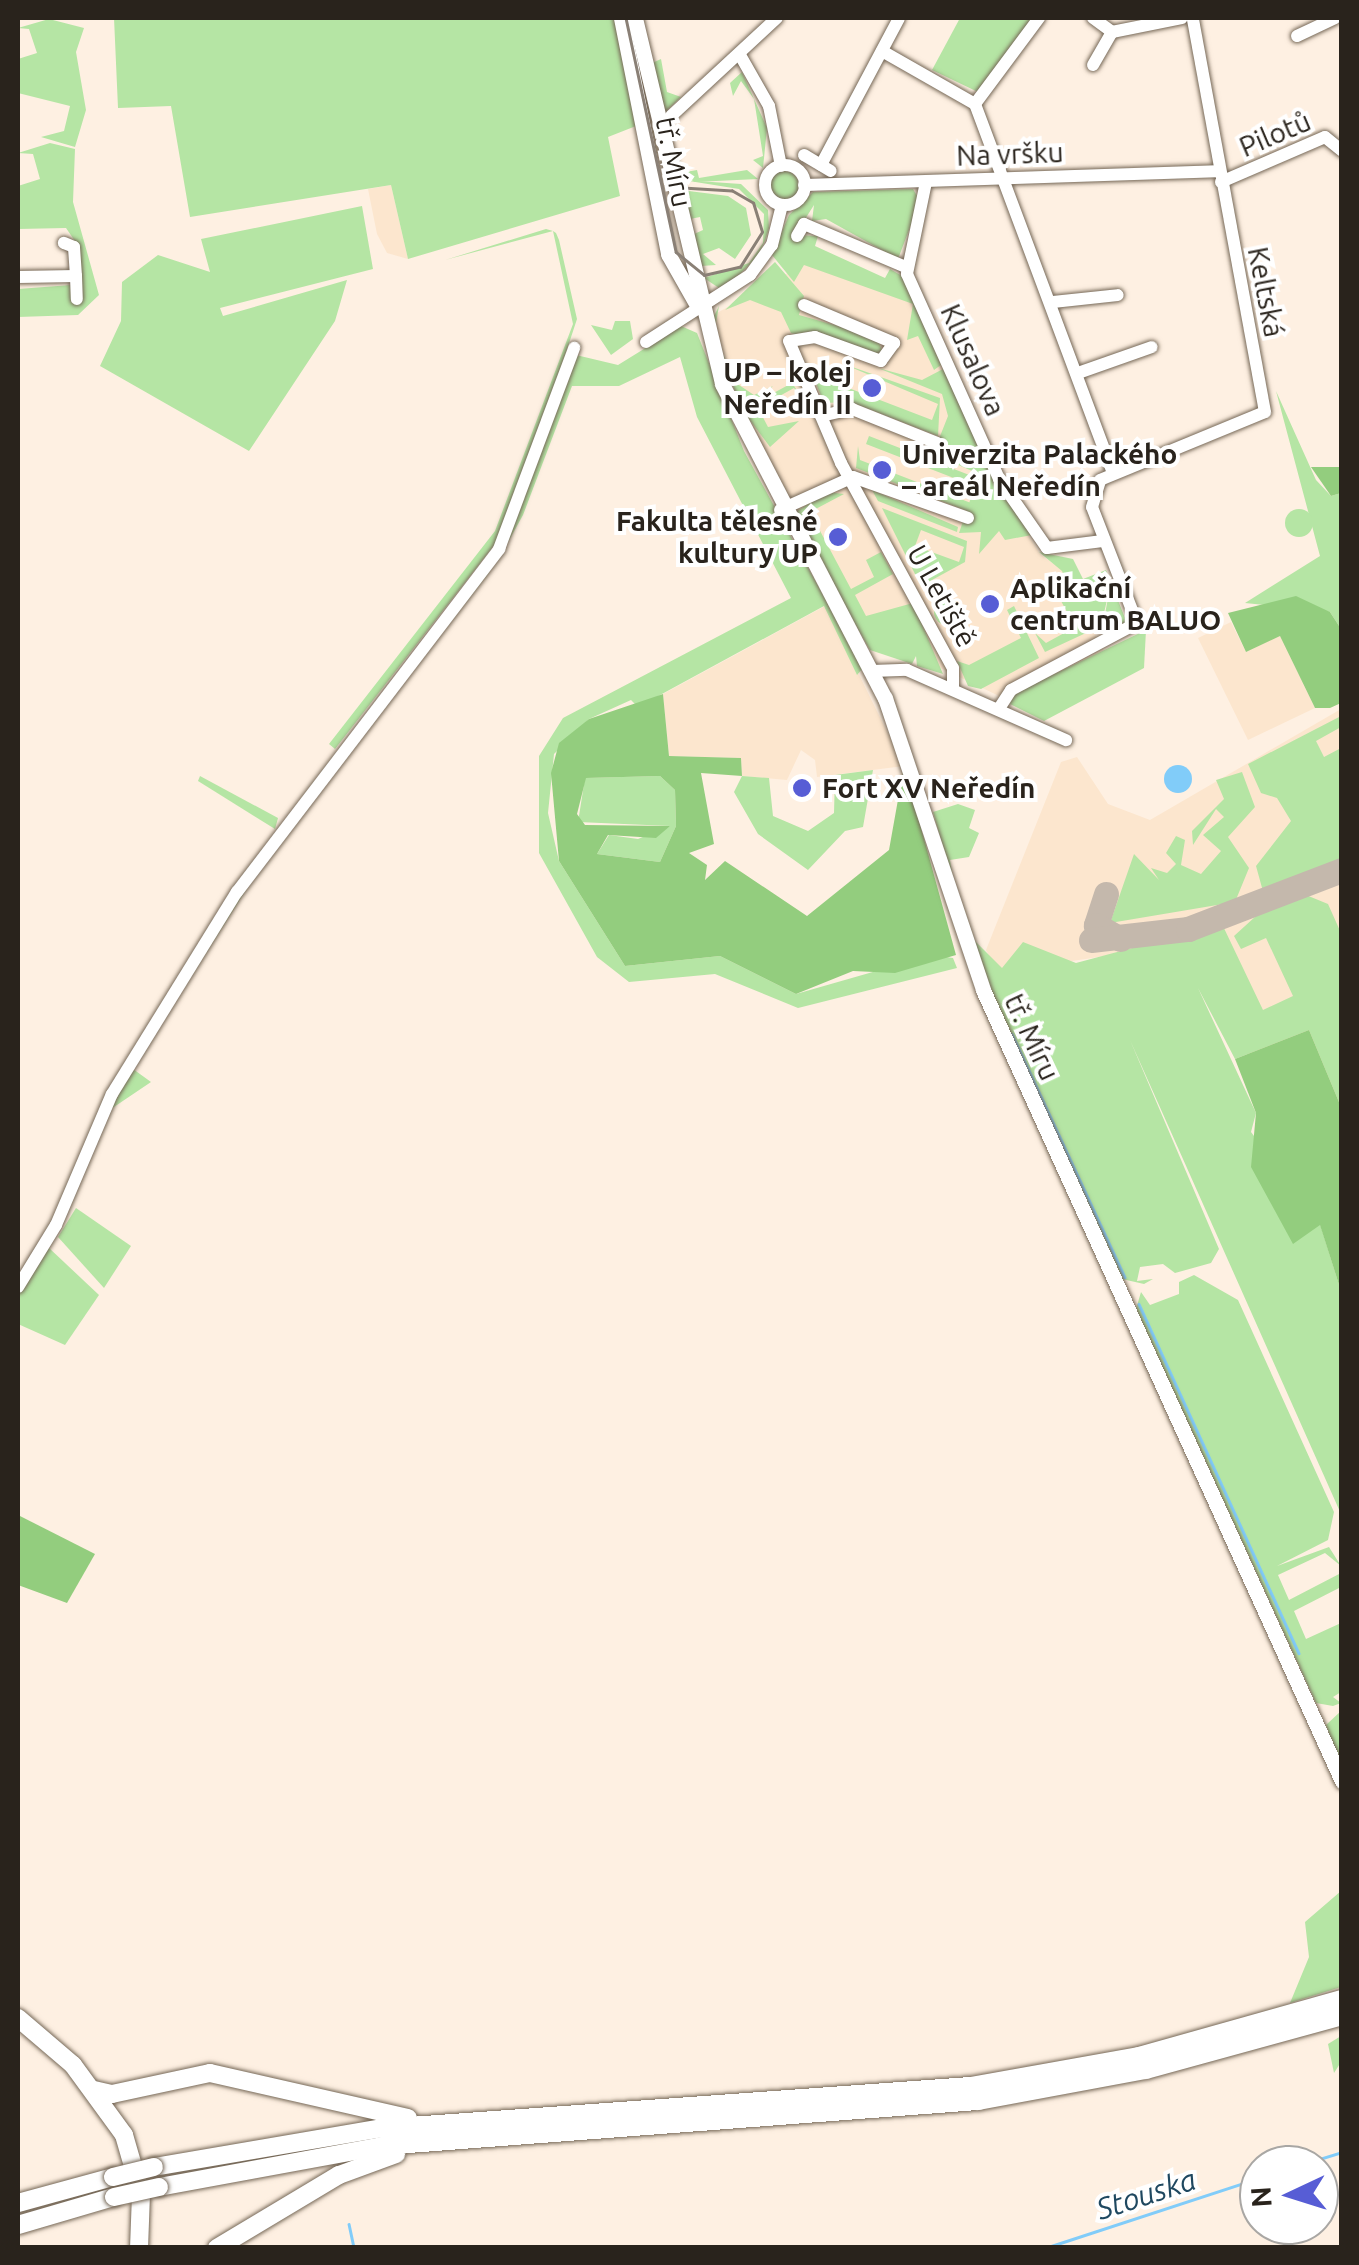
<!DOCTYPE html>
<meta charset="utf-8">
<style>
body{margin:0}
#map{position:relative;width:1359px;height:2265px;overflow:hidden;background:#fef0e2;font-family:Ubuntu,sans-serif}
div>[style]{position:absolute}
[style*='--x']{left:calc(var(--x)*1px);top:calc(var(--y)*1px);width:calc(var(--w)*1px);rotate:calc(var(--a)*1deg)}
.built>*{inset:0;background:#fce6ce}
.green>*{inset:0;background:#b5e5a4}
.round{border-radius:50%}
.forest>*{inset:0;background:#93cd7e}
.water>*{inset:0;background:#81ccf9}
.stream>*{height:2.5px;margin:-1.25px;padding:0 1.25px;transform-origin:1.25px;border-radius:1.25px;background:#81ccf9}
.taxiway>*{height:25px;margin:-12.5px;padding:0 12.5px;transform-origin:12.5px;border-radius:12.5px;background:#c4b8ac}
.roads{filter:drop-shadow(0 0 2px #756756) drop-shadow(0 0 2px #756756)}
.minor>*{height:12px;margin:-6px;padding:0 6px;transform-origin:6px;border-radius:6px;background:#fff}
.minor>.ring{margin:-6px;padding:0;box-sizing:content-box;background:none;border:12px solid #fff;border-radius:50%}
.major>*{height:15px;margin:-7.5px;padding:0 7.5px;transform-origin:7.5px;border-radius:7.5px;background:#fff}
.highway>*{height:18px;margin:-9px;padding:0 9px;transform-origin:9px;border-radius:9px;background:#fff}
.tram>*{height:2.5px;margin:-1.25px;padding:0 1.25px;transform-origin:1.25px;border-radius:1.25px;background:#8a8076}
.bridges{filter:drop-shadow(0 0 2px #756756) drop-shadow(0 0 2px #756756)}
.highway-bridge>*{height:18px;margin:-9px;padding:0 9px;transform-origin:9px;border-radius:9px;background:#fff}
.dots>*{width:28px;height:28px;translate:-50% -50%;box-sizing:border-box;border:5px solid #fff;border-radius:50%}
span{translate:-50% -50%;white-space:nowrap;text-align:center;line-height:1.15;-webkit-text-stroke:8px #fff;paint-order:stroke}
.street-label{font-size:28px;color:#29231c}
.poi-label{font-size:28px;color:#29231c;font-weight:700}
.right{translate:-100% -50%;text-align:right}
.left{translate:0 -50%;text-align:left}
.water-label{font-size:30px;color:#1f4860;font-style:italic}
.frame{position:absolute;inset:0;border:20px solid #29231c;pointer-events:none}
.north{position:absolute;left:1239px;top:2145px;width:100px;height:100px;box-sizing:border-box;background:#fff;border:2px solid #a9a7a4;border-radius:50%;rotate:266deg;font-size:28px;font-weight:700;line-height:40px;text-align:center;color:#29231c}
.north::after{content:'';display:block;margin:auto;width:35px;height:45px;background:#575dd5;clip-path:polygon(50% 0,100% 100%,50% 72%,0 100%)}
</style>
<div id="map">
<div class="built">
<i style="clip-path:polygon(391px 185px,408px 259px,387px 253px,377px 234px,368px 189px)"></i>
<i style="clip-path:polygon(823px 253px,909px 292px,998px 487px,1040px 554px,1062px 570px,1109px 661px,1022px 707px,863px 631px,759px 443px,710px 317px)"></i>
<i style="clip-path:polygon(825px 606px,904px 766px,817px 777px,815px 760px,801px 750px,787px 780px,742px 776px,741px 758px,669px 756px,663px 694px)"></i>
<i style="clip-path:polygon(1231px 622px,1246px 652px,1280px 635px,1315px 708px,1248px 740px,1198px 638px)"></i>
<i style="clip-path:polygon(1341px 709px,1341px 1249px,1194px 943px,997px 972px,986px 950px,1061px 762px,1077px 757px,1108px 804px,1150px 820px)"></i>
</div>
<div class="green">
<i style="clip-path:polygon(114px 18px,614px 18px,636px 126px,608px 137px,620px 196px,408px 259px,391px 185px,190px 217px,171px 106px,118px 108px)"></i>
<i style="clip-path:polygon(960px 18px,1033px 18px,978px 92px,932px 70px)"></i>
<i style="clip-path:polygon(49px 19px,84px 28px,76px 52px,86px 110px,75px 147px,41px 137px,64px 131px,70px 106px,18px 93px,18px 59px,37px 53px,29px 29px,18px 28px)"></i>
<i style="clip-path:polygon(661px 59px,667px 92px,681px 97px,665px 112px,652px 63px)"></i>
<i style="clip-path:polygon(742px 72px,767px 128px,763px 168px,753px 160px,763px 156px,754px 99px,741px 81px,733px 96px,730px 83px)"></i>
<i style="clip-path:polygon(50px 143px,75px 149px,73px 202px,99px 295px,78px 315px,18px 317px,18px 289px,71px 285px,79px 247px,66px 228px,18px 229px,18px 186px,40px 179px,33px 154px,18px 153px)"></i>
<i style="clip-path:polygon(697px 170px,699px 178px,747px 170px,758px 179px,695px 182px,680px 173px)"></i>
<i class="round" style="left:769px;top:171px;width:30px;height:30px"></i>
<i style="clip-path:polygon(683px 180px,741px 184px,768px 210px,769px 228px,765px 241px,757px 257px,740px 274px,719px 288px,704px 278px,749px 263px,763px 243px,764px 214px,739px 189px)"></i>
<i style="clip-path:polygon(913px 189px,920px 201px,898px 259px,826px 219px,812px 221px,814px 205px,795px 235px,818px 236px,815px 246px,885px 278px,890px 269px,902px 276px,941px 365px,934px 370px,918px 336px,907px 340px,913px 304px,804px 265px,794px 282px,772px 255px,789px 215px,813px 192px)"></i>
<i style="clip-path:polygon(681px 190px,728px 196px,746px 208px,751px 235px,735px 259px,719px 248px,703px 254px,716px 265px,701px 266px,692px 235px,703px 230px,700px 217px,685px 220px)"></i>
<i style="clip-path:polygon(362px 206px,373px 269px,220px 308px,223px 316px,347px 280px,335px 321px,249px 451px,100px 366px,121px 321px,122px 282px,158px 255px,210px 272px,201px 239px)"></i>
<i style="clip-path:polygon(546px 229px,553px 231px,556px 233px,559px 240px,577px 319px,509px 526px,335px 749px,329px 744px,495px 531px,573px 324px,553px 231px,445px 260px)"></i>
<i style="clip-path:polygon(775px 262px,804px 296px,799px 315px,877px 337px,884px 356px,791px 333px,781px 312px,750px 300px,725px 310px)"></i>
<i style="clip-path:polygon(719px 306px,714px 334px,736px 383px,754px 395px,773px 386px,755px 403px,792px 383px,807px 405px,794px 418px,805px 406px,794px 388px,758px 408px,768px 427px,799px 421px,770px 447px,743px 411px,709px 326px)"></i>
<i style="clip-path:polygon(615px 321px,630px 321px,633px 339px,611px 355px,591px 325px,612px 330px)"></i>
<i style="clip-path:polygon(681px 326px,697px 333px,744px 451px,863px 668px,857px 675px,824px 606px,638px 707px,631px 700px,589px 719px,554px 754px,548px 813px,559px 861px,625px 966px,720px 956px,796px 994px,932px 955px,953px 958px,957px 968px,798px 1008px,715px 974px,629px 982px,597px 957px,539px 853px,539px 756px,563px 718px,791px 598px,697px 417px,680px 357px,619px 386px,572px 386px,523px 515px,507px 544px,488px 574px,260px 868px,133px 1069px,151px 1082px,108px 1111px,147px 1042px,256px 872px,295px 816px,502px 550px,576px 355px,618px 365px)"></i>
<i style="clip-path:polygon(841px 363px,940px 398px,938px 436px,851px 402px,824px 403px,812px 374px,932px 420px,938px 404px)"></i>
<i style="clip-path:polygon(878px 368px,922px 380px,943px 369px,1032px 535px,1005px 540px,999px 531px,979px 554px,981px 532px,959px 533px,979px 474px,933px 454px,948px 416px,942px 394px)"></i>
<i style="clip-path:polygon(1276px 391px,1316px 480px,1331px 496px,1341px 493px,1341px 629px,1330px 612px,1245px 603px,1320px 556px)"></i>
<i style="clip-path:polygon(869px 436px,977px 478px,978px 491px,970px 512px,856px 468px,858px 446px,860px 460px,971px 503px,977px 487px,866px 444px)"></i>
<i style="clip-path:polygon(872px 490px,958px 527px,957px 532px,878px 501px)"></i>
<i style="clip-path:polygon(828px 492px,844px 494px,810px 512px,851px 589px,874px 577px,866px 560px,881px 552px,893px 574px,855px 595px,866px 616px,913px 603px,943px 674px,917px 666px,916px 656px,912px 664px,870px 650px,792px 514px)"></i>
<i style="clip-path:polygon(evenodd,882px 508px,967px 541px,965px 562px,921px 586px,882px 508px,921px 530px,964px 547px,959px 562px,915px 546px,921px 530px)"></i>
<i class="round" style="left:1285px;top:509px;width:28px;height:28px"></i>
<i style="clip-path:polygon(1039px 552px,1073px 559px,1083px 579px,1106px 570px,1127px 623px,1103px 625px,1110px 587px,1101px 626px,1045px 652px,1035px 633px,1046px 643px,1075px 627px,1053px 586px,1066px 580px,1062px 571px)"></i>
<i class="round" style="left:934px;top:599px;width:26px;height:26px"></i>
<i style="clip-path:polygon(1014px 606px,1039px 658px,981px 689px,968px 686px,957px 661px,969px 665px,1021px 638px,1007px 610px)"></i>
<i style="clip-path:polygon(1146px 630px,1144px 668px,1044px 721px,1010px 704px,1015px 693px)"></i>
<i style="clip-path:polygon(1341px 716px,1341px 727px,1316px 741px,1324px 757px,1341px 748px,1341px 863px,1264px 895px,1256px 866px,1291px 821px,1277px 798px,1261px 793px,1248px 764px)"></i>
<i style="clip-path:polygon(873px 770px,863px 827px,845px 831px,808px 870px,758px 834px,734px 792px,742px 776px,769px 778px,773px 816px,808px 831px,834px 813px,835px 775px)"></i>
<i style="clip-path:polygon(1242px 772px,1255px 807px,1228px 837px,1249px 868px,1235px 902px,1110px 923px,1134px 854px,1159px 880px,1151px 868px,1167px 873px,1176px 864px,1166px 853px,1176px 836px,1185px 840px,1181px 865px,1201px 874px,1221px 851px,1203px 835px,1224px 817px,1216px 809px,1193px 845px,1192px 831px,1224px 799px,1216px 780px)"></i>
<i style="clip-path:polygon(200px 776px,278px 818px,275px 829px,198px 781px)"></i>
<i style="clip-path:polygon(660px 776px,675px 790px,676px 826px,660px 862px,597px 854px,609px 835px,638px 839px,670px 826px,578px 822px,585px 778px)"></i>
<i style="clip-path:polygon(958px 804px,975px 810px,969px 828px,979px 833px,969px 857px,950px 860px,953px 878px,975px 941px,1002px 968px,1023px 942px,1076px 963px,1222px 924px,1263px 1010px,1293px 996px,1266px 938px,1241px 949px,1234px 936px,1256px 916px,1244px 921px,1236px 920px,1306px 895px,1328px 904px,1341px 933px,1341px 1107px,1309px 1030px,1235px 1059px,1198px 988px,1256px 1113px,1251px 1132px,1320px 1224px,1341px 1291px,1341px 1514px,1130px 1040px,1219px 1249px,1211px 1263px,1175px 1273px,1163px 1264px,1140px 1267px,1137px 1281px,1153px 1279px,1144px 1284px,1122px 1279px,976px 963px,933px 812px)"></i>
<i style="clip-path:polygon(76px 1208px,131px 1246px,104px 1288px,58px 1237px)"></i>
<i style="clip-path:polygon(48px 1247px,99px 1295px,65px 1345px,18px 1324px,18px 1294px)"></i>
<i style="clip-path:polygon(1194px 1275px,1238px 1300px,1334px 1512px,1328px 1540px,1277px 1566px,1329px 1547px,1341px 1566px,1325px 1553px,1278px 1575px,1289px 1600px,1341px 1573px,1341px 1587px,1294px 1611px,1306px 1639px,1341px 1623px,1341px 1692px,1333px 1697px,1341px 1703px,1333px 1706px,1316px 1703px,1136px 1309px,1141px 1292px,1150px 1305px,1179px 1294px,1179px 1282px)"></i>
<i style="clip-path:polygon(1341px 1711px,1341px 1767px,1326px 1725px)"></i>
<i style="clip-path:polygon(1341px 1891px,1341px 1987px,1290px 2003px,1309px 1957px,1305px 1922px)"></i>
<i style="clip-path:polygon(1341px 2036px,1341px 2062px,1334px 2073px,1328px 2044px)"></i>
</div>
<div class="forest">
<i style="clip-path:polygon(1311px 467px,1341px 467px,1341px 493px,1331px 496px)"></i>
<i style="clip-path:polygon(1296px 596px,1330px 612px,1341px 629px,1341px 703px,1330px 708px,1315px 708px,1280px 636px,1246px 652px,1228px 613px)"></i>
<i style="clip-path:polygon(evenodd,663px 694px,669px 756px,741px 758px,742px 776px,701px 773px,714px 844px,689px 853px,707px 865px,705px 880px,725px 861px,807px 916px,889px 850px,904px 766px,956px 955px,895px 973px,853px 971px,796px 994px,720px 956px,625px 966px,559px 861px,551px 773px,559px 743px,589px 719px,663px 694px,660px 776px,675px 790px,676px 826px,660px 862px,597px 854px,608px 835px,656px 838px,670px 826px,585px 825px,577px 814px,586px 778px,660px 776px)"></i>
<i style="clip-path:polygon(1309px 1030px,1341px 1107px,1341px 1291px,1320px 1225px,1293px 1244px,1251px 1167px,1256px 1113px,1235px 1059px)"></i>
<i style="clip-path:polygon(18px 1515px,95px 1554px,67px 1603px,18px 1585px)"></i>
</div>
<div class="water">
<i class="round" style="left:1164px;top:765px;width:28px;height:28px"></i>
</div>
<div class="stream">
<i style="--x:1012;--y:1034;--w:268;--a:65.1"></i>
<i style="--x:1139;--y:1304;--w:384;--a:65.4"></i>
<i style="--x:1300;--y:2165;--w:44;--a:-17.2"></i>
<i style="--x:349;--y:2224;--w:25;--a:78"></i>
<i style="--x:1045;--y:2248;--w:225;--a:-18.1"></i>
</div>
<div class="taxiway">
<i style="--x:1106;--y:894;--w:33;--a:108"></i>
<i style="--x:1096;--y:925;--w:28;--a:30"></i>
<i style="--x:1091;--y:940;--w:98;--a:-6.5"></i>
<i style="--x:1188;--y:929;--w:165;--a:-21"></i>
</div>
<div class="roads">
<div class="minor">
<i style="--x:1039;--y:18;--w:107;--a:126.7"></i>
<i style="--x:975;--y:104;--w:392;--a:69.5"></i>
<i style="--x:1093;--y:18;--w:24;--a:36"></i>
<i style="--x:1112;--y:32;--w:71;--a:-11.3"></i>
<i style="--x:1297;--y:36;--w:42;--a:-25.3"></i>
<i style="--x:882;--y:51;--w:107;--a:29.7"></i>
<i style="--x:740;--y:55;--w:59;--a:60.4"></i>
<i style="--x:769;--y:106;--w:61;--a:78.7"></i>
<i style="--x:1093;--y:65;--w:38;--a:-60"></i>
<i style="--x:671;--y:116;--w:144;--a:-42.8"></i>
<i style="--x:804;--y:155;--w:31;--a:31"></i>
<i style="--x:821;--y:165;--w:166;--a:-62"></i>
<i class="ring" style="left:765px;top:165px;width:28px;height:28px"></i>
<i style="--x:926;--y:182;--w:94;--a:101.7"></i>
<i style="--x:907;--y:274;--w:225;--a:65.8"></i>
<i style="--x:999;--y:479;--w:84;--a:55.2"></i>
<i style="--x:1047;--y:548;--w:56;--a:-7.1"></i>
<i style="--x:1221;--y:182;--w:113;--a:-23.4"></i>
<i style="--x:1325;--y:137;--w:22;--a:39"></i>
<i style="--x:804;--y:185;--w:414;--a:-1.9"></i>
<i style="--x:797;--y:236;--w:14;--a:-60"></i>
<i style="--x:804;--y:224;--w:111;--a:22.9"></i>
<i style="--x:76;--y:276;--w:23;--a:88"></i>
<i style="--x:18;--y:277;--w:58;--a:-1"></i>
<i style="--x:76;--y:276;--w:29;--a:-94"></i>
<i style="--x:74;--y:247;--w:11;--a:-158"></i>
<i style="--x:1053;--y:302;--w:65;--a:-6.1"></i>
<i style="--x:804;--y:305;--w:98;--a:22.9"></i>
<i style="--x:894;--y:343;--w:22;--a:126"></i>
<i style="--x:881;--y:361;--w:70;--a:-160"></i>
<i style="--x:815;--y:337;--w:26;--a:171"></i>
<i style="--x:789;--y:341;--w:133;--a:66.9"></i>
<i style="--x:841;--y:463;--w:234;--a:61.4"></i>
<i style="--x:953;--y:668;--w:19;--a:90"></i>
<i style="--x:646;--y:342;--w:124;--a:-32.8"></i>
<i style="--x:750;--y:275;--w:37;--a:-54"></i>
<i style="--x:772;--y:245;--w:41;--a:-76"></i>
<i style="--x:1078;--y:373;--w:78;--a:-19.4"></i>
<i style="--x:821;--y:416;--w:32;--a:-13"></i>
<i style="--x:852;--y:409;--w:92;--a:21.8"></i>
<i style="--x:780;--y:510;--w:80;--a:-24.3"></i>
<i style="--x:853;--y:477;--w:122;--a:19.6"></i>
<i style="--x:872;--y:671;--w:35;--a:-2"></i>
<i style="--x:907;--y:670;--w:174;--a:23.8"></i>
<i style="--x:1000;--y:707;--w:20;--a:-57"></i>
<i style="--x:1011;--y:690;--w:143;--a:-28"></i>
<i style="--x:1137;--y:623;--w:124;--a:-111.2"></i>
<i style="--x:1092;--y:507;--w:28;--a:-73"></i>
<i style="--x:1100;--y:480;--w:178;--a:-22.4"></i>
<i style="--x:1265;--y:412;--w:401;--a:-100.4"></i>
<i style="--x:18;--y:1287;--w:73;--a:-58.5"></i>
<i style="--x:56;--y:1225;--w:142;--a:-66.9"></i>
<i style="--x:112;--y:1094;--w:238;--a:-58.3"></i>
<i style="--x:237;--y:892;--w:432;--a:-52.6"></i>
<i style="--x:499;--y:549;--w:215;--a:-69.5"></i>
</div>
<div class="major">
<i style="--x:621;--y:18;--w:241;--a:78.7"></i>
<i style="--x:668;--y:254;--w:61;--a:60.5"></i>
<i style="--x:635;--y:18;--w:376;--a:76.6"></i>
<i style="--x:722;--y:384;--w:354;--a:62.6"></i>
<i style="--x:885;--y:698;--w:308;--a:71.4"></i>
<i style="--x:983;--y:990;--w:869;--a:65.59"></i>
</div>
<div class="highway">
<i style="--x:18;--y:2018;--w:72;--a:40.5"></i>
<i style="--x:73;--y:2065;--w:87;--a:53.9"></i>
<i style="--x:124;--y:2135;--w:61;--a:73.9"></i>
<i style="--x:141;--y:2194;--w:54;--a:92.1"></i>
<i style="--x:94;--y:2090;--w:18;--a:13"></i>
<i style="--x:112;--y:2094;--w:100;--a:-12.1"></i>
<i style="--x:210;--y:2073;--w:203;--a:12.8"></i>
<i style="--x:154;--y:2167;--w:231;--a:-9.7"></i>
<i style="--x:382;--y:2128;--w:590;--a:-4.08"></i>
<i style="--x:971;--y:2086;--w:171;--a:-10.1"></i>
<i style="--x:1139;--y:2056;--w:211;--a:-15.7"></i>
<i style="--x:159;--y:2187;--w:227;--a:-10.4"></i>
<i style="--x:382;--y:2146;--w:598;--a:-4.32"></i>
<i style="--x:978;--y:2101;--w:171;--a:-10.5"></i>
<i style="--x:1146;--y:2070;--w:203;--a:-15.4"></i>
<i style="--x:18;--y:2203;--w:98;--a:-15.3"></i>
<i style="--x:18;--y:2225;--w:100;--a:-16.3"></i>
<i style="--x:217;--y:2248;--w:142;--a:-30.9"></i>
<i style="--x:339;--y:2175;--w:61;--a:-20.2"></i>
</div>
</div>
<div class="tram">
<i style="--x:626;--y:18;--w:239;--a:77.9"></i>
<i style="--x:676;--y:252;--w:36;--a:39"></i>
<i style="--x:704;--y:275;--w:37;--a:-13"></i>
<i style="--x:740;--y:267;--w:41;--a:-57.8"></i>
<i style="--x:762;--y:232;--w:30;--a:-107"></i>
<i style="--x:753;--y:203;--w:24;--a:-150"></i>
<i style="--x:732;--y:191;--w:49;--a:-176.5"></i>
</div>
<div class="bridges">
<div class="highway-bridge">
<i style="--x:113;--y:2177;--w:42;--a:-13.7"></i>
<i style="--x:114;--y:2197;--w:46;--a:-12.5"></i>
</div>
</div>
<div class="dots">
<i style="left:872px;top:388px;background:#575dd5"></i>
<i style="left:882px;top:470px;background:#575dd5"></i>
<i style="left:838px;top:537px;background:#575dd5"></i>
<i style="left:990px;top:604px;background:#575dd5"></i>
<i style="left:802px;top:788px;background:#575dd5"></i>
</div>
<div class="street-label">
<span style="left:1275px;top:134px;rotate:-23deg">Pilotů</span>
<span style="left:1010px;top:154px;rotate:-2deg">Na vršku</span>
<span style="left:674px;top:162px;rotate:79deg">tř. Míru</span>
<span style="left:1266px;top:292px;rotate:79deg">Keltská</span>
<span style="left:973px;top:360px;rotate:66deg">Klusalova</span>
<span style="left:942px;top:596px;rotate:61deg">U Letiště</span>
<span style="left:1032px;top:1037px;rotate:65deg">tř. Míru</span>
</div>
<div class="poi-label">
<span class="right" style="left:852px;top:388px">UP – kolej<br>Neředín II</span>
<span class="left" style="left:902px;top:470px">Univerzita Palackého<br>– areál Neředín</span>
<span class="right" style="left:818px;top:537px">Fakulta tělesné<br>kultury UP</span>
<span class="left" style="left:1010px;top:604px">Aplikační<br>centrum BALUO</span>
<span class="left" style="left:822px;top:788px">Fort XV Neředín</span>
</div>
<div class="water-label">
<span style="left:1146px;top:2194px;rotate:-18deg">Stouska</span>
</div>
<div class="frame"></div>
<div class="north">N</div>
</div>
